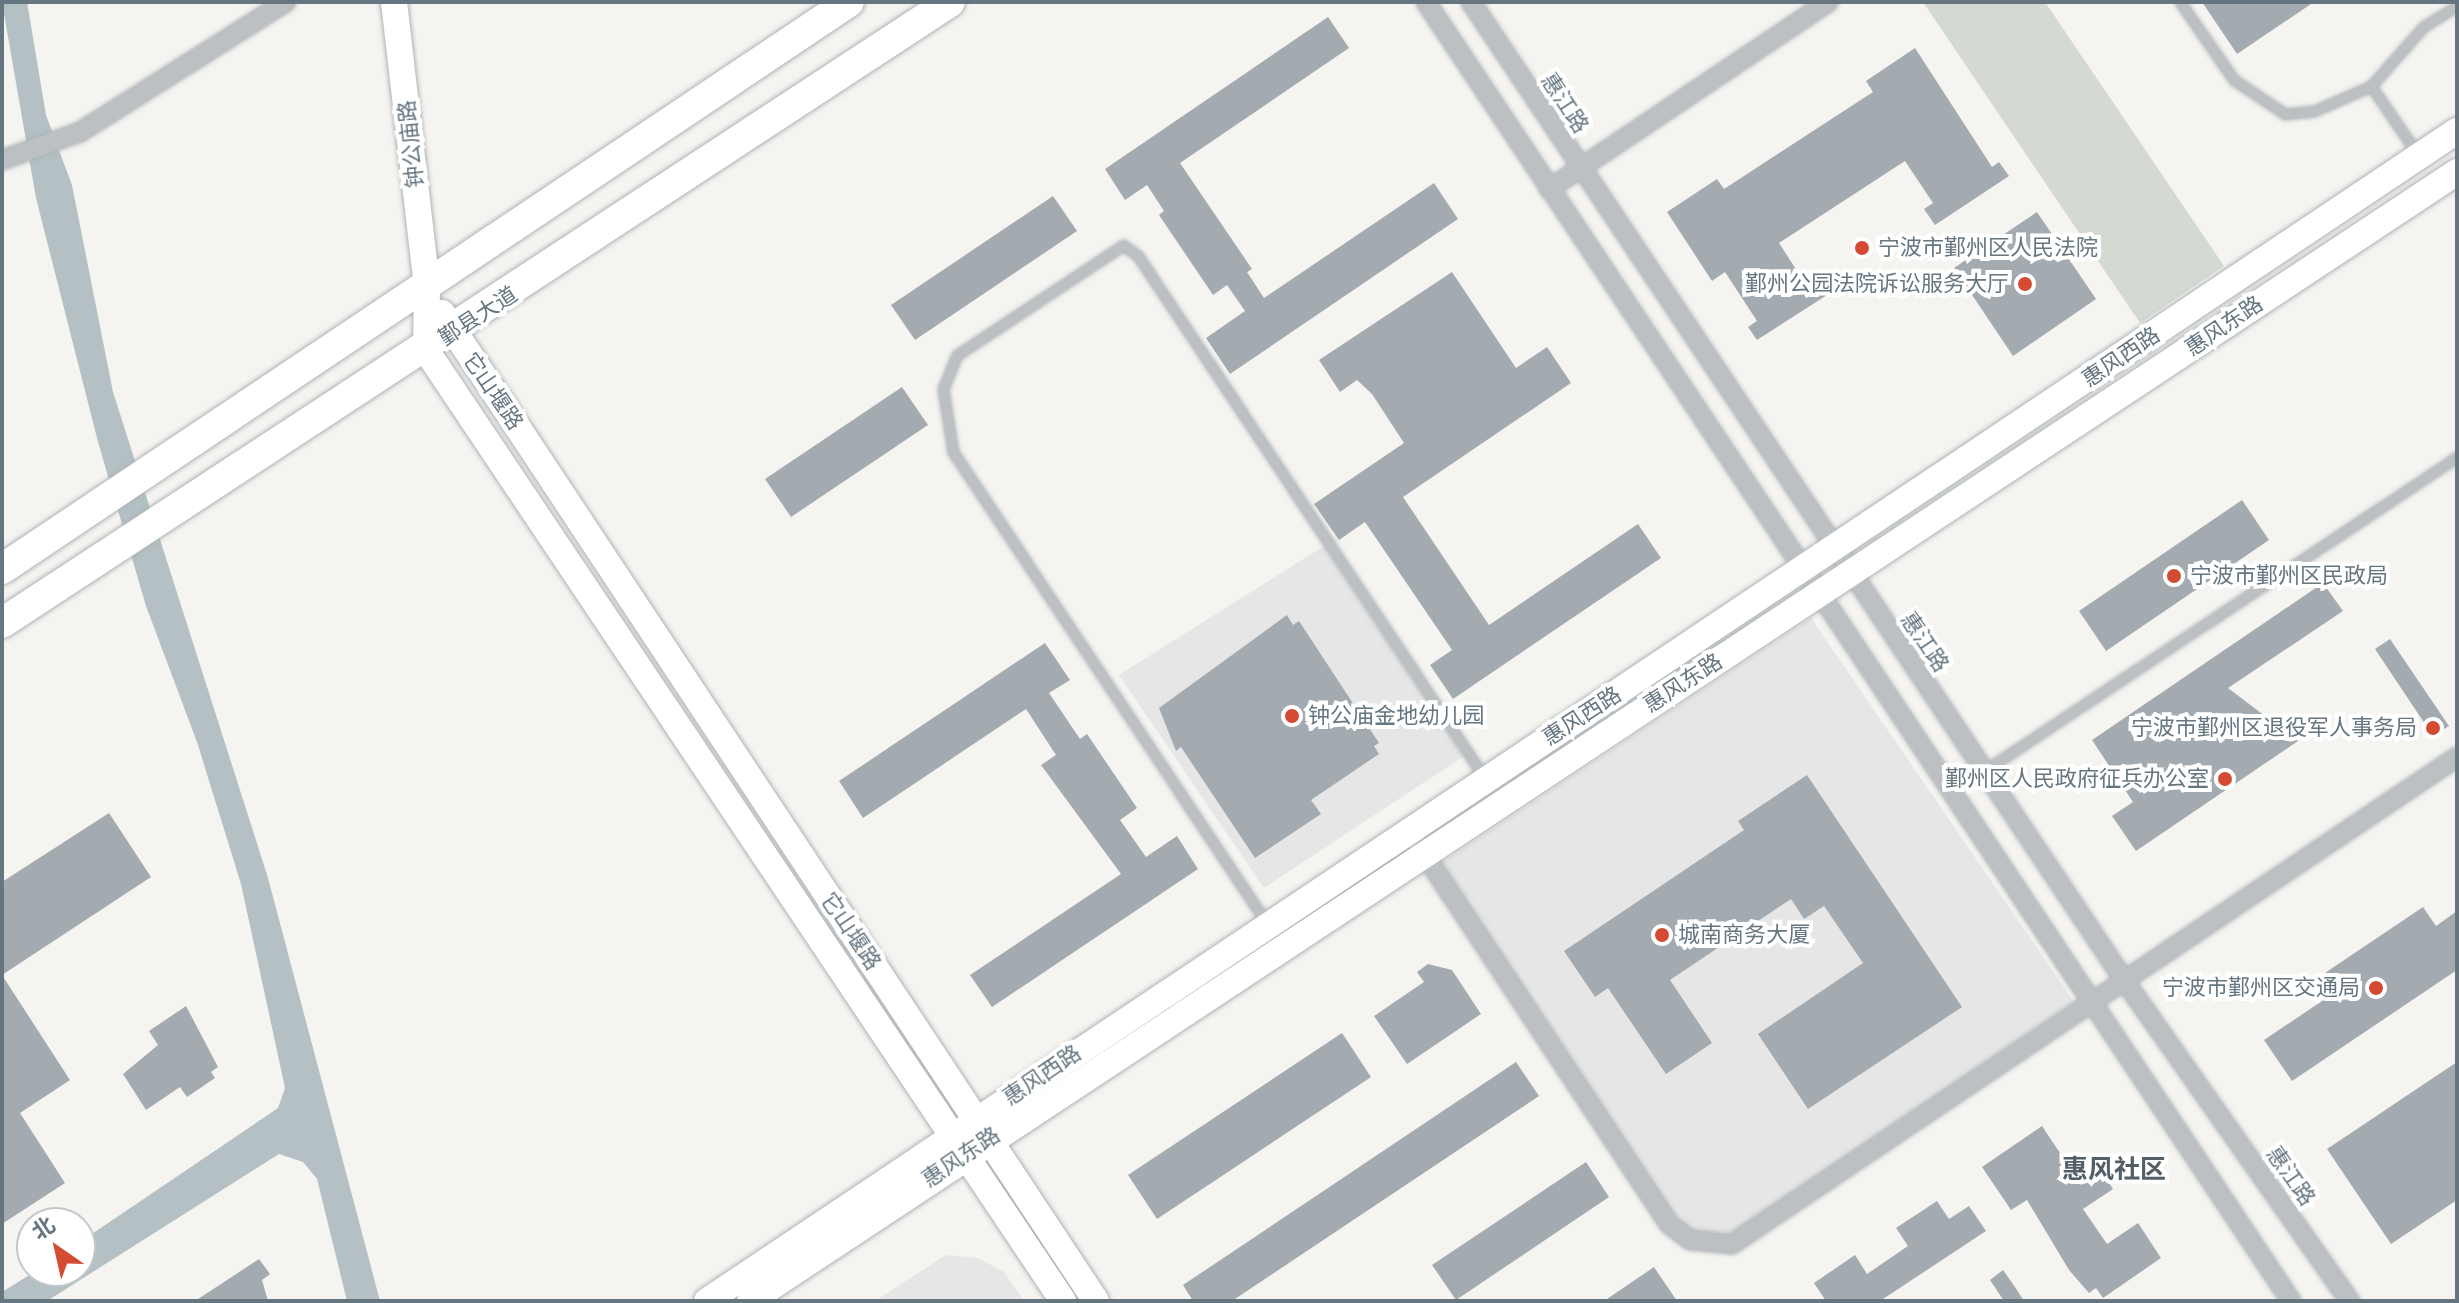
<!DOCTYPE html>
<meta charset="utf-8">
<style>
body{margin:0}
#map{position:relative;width:2459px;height:1303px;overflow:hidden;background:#f5f4f1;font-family:Arial,"Noto Sans SC",sans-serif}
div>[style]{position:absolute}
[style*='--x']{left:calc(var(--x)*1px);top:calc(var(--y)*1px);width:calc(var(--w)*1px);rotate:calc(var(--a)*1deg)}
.built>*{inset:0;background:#e5e6e5}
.green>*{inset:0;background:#d4d9d1}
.water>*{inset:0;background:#b4c0c3}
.building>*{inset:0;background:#a4abb0}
.roads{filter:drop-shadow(0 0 2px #aeb4b8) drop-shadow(0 0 2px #aeb4b8)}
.lane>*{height:9px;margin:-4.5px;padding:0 4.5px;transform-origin:4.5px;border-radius:4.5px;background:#bcc0c3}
.street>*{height:18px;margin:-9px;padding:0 9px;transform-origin:9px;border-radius:9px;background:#bcc0c3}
.secondary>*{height:26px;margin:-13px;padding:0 13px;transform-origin:13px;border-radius:13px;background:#fff}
.primary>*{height:30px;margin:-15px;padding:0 15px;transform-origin:15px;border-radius:15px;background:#fff}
.dots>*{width:22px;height:22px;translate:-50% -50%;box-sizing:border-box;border:4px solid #fff;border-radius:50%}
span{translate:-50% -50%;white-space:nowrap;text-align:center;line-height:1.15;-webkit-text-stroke:8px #fff;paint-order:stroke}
.street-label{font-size:22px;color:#667680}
.poi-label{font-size:22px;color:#667680}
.left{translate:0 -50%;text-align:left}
.right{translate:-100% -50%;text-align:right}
.quarter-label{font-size:26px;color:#535f66;font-weight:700}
.frame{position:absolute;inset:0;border:4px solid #667680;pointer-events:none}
.north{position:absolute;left:16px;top:1207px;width:80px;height:80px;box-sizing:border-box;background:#fff;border:2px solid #c2c8cc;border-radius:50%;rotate:326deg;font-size:22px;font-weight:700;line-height:32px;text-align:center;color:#667680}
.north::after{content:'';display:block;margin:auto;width:28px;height:36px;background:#d54b31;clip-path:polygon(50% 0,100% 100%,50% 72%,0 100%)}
</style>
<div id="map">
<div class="built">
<i style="clip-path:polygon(1324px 546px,1464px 756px,1264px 888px,1119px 675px)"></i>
<i style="clip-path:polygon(1811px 618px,2074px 1002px,1735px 1231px,1692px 1233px,1662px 1201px,1441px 863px)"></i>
<i style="clip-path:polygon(946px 1255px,978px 1258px,1004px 1272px,1024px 1301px,875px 1301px)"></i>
</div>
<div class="green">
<i style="clip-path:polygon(1923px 2px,2045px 2px,2224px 266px,2140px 323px)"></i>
</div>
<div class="water">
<i style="clip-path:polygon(2px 2px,27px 2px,46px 115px,72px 185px,113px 392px,268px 878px,380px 1301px,347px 1301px,317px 1179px,303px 1162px,279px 1154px,47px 1301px,2px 1301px,2px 1292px,36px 1271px,80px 1271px,80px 1242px,278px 1108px,285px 1088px,241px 884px,197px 742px,146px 606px,98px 442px,36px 198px)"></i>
</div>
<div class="building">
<i style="clip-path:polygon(2202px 2px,2314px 2px,2237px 54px)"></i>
<i style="clip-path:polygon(1328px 17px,1349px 48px,1180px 163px,1252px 269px,1247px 272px,1264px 298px,1434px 183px,1458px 219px,1230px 374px,1206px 338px,1245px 311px,1227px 285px,1213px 295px,1159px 215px,1164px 211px,1147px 185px,1125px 200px,1105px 169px)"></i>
<i style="clip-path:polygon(1915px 48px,1992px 167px,1999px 162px,2009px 176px,1935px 225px,1924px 209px,1933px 203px,1905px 161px,1779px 243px,1808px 288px,1818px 281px,1827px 295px,1757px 340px,1748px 327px,1757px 321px,1725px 272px,1712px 281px,1667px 212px,1717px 179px,1724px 189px,1873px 92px,1866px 81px)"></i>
<i style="clip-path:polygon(1053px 196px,1077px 231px,915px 340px,891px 305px)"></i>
<i style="clip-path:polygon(2037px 212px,2096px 299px,2013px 356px,1954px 268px)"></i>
<i style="clip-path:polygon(1452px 272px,1516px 368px,1547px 347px,1571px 383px,1403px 497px,1489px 625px,1638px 524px,1661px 558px,1453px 699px,1430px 665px,1452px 650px,1365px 522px,1339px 540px,1314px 504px,1404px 443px,1372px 394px,1357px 380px,1340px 392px,1319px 360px)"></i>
<i style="clip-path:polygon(902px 387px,928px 425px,791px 517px,765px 479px)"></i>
<i style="clip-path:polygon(2242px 500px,2269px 540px,2106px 651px,2079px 611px)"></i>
<i style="clip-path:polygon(2323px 583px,2343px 611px,2228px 688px,2298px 741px,2136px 851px,2112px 816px,2133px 802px,2092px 740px)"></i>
<i style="clip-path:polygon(1287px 615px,1293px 625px,1299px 621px,1379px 743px,1374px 746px,1379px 754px,1311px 800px,1321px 814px,1255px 858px,1181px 747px,1176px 751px,1159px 708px)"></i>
<i style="clip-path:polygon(2390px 639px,2449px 726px,2433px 736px,2375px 649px)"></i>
<i style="clip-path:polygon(1045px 643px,1070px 680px,1049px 693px,1080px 739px,1087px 734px,1137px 808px,1120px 820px,1146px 857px,1177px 836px,1198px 869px,992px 1007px,970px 975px,1121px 874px,1041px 765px,1056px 755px,1026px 709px,863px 818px,839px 781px)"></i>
<i style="clip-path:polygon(1807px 775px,1962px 1007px,1808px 1109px,1758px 1034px,1863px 963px,1824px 906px,1804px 919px,1791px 899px,1670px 980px,1712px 1043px,1666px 1074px,1608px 988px,1595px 997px,1564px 951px,1744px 830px,1738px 821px)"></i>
<i style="clip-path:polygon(109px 813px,151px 877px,2px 975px,2px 882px)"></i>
<i style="clip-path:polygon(2423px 907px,2436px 926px,2457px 911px,2457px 970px,2292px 1081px,2264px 1040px,2328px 997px,2316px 979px)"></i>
<i style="clip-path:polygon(1428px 964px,1452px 970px,1481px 1014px,1407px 1064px,1374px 1016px,1424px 982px,1417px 972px)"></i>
<i style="clip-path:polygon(2px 975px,70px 1080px,20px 1113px,65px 1183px,2px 1224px)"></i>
<i style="clip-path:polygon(186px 1006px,218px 1067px,211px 1072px,215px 1078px,187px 1097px,180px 1087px,146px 1110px,123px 1074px,158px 1045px,149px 1031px)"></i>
<i style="clip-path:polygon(1342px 1033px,1371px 1077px,1157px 1219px,1128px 1175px)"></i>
<i style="clip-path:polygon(1516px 1062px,1539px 1096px,1232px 1301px,1193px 1301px,1183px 1285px)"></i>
<i style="clip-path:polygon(2457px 1062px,2457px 1200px,2391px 1244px,2327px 1149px)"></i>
<i style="clip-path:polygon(2042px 1126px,2070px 1168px,2090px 1155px,2113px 1189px,2083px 1209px,2107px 1244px,2138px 1223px,2161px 1258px,2103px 1298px,2096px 1288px,2089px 1293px,2069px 1270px,2027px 1200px,2011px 1210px,1982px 1167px)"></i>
<i style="clip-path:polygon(1586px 1162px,1609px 1197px,1456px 1300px,1432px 1265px)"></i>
<i style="clip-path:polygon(1937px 1201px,1949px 1219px,1969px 1206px,1986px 1231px,1880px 1301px,1826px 1301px,1814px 1283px,1855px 1255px,1867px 1274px,1908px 1246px,1896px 1228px)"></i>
<i style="clip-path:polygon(259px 1259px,270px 1274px,262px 1280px,268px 1301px,195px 1301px)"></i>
<i style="clip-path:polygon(1654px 1267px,1677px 1301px,1604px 1301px)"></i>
<i style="clip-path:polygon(2003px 1270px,2015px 1287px,2024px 1301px,2004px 1301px,1990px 1280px)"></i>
</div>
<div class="roads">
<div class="lane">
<i style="--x:2180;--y:2;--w:95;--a:55.3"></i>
<i style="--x:2234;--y:80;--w:61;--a:33.7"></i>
<i style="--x:2285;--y:114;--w:29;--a:-6"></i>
<i style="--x:2314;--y:111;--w:62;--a:-23.7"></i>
<i style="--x:2371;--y:86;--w:79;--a:-48.6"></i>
<i style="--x:2423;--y:27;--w:40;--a:-32"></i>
<i style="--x:2371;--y:86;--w:85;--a:55.6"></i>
<i style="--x:1984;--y:771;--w:568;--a:-33.58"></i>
<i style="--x:1266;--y:922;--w:565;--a:-123.66"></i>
<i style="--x:953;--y:452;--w:64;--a:-99"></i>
<i style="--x:943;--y:389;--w:37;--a:-68"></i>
<i style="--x:957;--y:355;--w:199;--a:-33.5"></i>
<i style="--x:1123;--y:245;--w:19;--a:36"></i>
<i style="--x:1138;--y:256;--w:625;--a:56.41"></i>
</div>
<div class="street">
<i style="--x:1426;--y:2;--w:1561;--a:56.34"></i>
<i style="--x:1471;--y:2;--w:1176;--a:56.27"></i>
<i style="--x:2124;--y:980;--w:393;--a:54.9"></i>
<i style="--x:2;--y:160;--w:83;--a:-19.7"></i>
<i style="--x:80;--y:132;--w:244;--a:-32.3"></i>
<i style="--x:1549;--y:189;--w:336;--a:-33.8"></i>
<i style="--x:1409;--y:831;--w:471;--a:56.5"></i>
<i style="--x:1669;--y:1224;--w:26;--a:37"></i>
<i style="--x:1690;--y:1240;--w:42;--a:5.4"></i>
<i style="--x:1732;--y:1244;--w:873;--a:-33.89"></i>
</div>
<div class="secondary">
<i style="--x:394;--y:2;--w:287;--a:83.4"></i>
<i style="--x:427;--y:287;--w:63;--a:90.9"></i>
<i style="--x:426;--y:350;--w:1145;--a:56.18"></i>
<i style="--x:442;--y:313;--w:1185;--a:56.5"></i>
<i style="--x:707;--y:1301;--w:2105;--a:-33.77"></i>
<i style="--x:750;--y:1301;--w:2047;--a:-33.48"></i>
</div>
<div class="primary">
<i style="--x:2;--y:569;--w:1019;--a:-33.8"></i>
<i style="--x:2;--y:623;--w:1133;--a:-33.23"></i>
</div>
</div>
<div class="dots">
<i style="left:1862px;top:248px;background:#d54b31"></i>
<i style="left:2025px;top:284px;background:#d54b31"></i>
<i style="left:2174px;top:576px;background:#d54b31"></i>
<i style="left:1292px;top:716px;background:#d54b31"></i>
<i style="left:2433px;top:728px;background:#d54b31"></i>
<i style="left:2225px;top:779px;background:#d54b31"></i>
<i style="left:1662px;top:935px;background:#d54b31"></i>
<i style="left:2376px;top:988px;background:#d54b31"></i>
</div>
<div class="street-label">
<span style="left:1565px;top:103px;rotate:57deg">惠江路</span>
<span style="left:411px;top:144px;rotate:-96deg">钟公庙路</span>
<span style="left:478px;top:316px;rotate:-33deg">鄞县大道</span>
<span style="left:2224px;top:326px;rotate:-34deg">惠风东路</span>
<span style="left:2121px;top:357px;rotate:-34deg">惠风西路</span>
<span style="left:493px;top:391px;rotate:56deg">它山堰路</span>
<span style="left:1925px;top:642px;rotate:56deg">惠江路</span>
<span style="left:1683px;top:683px;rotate:-33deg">惠风东路</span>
<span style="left:1582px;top:716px;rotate:-33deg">惠风西路</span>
<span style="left:851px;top:931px;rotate:56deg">它山堰路</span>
<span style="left:1042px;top:1075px;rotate:-34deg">惠风西路</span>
<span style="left:961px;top:1157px;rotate:-34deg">惠风东路</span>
<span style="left:2291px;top:1176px;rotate:55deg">惠江路</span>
</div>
<div class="poi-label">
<span class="left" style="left:1878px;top:248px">宁波市鄞州区人民法院</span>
<span class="right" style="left:2009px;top:284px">鄞州公园法院诉讼服务大厅</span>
<span class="left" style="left:2190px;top:576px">宁波市鄞州区民政局</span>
<span class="left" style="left:1308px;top:716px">钟公庙金地幼儿园</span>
<span class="right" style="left:2417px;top:728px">宁波市鄞州区退役军人事务局</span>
<span class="right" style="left:2209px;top:779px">鄞州区人民政府征兵办公室</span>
<span class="left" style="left:1678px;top:935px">城南商务大厦</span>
<span class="right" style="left:2360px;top:988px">宁波市鄞州区交通局</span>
</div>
<div class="quarter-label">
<span style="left:2114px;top:1170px">惠风社区</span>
</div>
<div class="frame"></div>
<div class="north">北</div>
</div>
